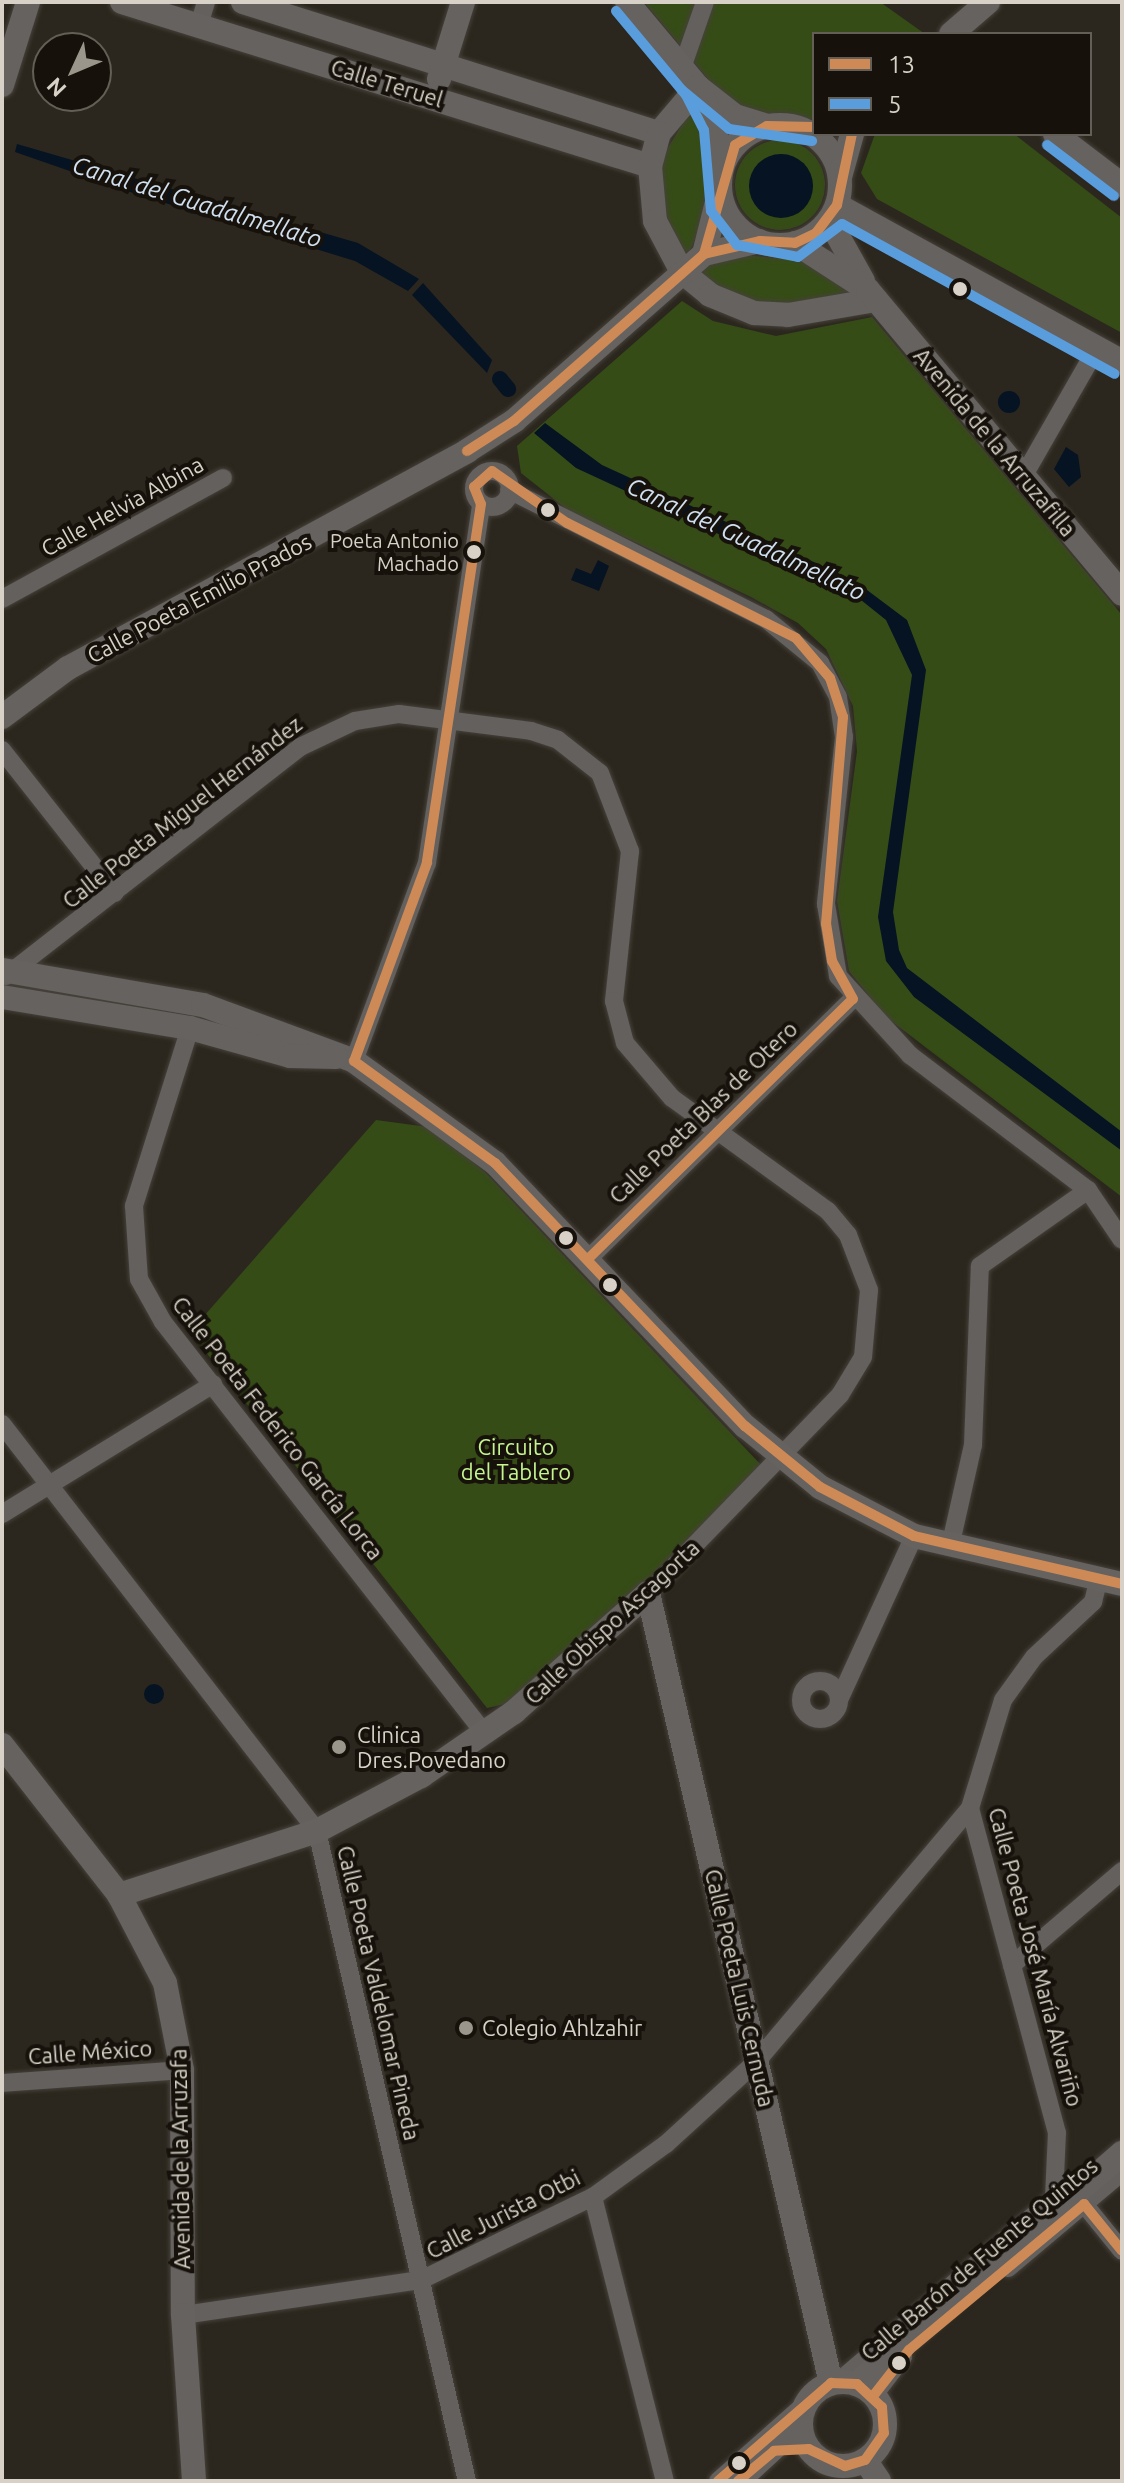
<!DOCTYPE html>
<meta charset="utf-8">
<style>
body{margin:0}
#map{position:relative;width:1124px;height:2483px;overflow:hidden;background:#2b271e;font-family:Ubuntu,sans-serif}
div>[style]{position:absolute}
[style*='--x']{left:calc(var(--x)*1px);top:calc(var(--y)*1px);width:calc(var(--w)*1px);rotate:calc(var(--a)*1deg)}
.green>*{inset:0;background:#364c17}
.round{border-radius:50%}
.water>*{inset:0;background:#061322}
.canal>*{height:16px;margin:-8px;padding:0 8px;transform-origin:8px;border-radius:8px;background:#061322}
.roads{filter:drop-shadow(0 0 2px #46413a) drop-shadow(0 0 2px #46413a)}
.street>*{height:18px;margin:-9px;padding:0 9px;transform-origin:9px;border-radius:9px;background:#63605e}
.street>.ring{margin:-9px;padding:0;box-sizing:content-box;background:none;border:18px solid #63605e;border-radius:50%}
.secondary>*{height:24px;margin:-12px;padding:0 12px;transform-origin:12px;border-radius:12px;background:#66625f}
.secondary>.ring{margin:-12px;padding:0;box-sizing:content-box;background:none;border:24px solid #66625f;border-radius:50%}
.bus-1>*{height:10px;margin:-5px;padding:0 5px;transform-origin:5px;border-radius:5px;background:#ce8a56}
.bus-2>*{height:10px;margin:-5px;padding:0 5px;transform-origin:5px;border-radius:5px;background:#5a9ddd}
.dots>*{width:22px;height:22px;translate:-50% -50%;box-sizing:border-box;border:4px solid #16120b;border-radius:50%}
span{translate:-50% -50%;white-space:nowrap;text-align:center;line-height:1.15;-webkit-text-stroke:8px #16120b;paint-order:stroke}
.bus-label{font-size:20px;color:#d7d1c7}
.right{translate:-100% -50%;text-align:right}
.street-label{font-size:22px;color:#d7d1c7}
.park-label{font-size:22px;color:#c5f58f}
.poi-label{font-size:22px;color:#d7d1c7}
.left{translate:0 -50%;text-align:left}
.water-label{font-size:24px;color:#d1e0f0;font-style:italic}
.frame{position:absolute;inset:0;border:4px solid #d7d1c7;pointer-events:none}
.legend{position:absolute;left:812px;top:32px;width:280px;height:104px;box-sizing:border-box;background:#16120b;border:2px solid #635e56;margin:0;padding:10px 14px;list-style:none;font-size:24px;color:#d7d1c7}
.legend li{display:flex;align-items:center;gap:16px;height:40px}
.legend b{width:40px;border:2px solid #635e56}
.north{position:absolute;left:32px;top:32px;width:80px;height:80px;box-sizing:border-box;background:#16120b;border:2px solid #635e56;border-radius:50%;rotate:226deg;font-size:22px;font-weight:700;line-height:32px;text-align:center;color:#d7d1c7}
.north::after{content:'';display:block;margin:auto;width:28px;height:36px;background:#9b968c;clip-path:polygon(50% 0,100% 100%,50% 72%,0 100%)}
</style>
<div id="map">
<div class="green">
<i style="clip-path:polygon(644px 2px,880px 2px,925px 34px,814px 34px,814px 120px,784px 113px,758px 118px,727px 102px)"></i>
<i style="clip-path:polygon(694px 105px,708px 145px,708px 210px,689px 253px,679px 250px,664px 221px,661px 159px)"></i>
<i style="clip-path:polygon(875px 134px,1014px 134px,1122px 218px,1122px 333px,877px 199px,861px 173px)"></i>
<i class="round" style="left:735px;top:140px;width:90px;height:90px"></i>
<i style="clip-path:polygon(734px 254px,808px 261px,851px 292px,818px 302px,748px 304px,702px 277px,705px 264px)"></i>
<i style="clip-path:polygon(682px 301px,713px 321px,776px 336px,872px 317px,1122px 615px,1122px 1197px,886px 1017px,849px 971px,837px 901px,857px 751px,853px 706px,826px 649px,798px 623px,751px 597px,569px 511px,521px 473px,517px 446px)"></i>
<i style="clip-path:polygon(376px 1120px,428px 1127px,485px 1172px,761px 1465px,642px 1586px,505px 1704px,487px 1708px,190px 1332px)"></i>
</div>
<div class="water">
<i style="clip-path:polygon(17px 144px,358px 243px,419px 279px,408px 291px,355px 261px,136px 194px,15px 152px)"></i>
<i class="round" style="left:749px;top:154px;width:64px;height:64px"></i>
<i style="clip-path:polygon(423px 283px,492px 360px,487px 373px,412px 295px)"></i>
<i class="round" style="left:998px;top:391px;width:22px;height:22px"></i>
<i style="clip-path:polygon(545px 423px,602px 465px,855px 581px,907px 620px,926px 670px,893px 912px,899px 950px,907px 968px,1122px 1132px,1122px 1151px,914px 997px,886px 961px,878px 917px,912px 675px,886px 620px,861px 600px,576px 468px,534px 433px)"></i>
<i style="clip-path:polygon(1066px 447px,1078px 455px,1081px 477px,1069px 487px,1054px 469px)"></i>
<i style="clip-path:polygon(598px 560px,609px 566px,599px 591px,571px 580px,576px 568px,591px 574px)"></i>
<i class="round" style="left:144px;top:1684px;width:20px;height:20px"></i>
</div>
<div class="canal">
<i style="--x:500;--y:379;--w:13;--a:51"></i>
</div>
<div class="roads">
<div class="street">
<i style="--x:199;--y:25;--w:24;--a:-73"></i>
<i style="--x:682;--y:68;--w:70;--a:-70.8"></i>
<i class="ring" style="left:474px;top:471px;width:18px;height:18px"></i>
<i style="--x:1023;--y:477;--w:149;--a:-60.2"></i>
<i style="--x:509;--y:490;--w:288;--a:26.7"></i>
<i style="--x:766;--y:619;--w:70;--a:39.2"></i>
<i style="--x:820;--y:663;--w:38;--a:62"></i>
<i style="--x:838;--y:697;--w:40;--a:81.5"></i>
<i style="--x:844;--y:737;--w:168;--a:96.2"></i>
<i style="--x:826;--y:904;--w:73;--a:80.5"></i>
<i style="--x:838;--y:976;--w:107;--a:47.7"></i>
<i style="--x:910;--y:1055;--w:223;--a:37.2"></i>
<i style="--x:1088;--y:1190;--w:60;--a:55.8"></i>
<i style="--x:2;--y:599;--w:252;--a:-28.7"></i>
<i style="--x:2;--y:750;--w:182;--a:51.7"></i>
<i style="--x:6;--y:976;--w:373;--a:-37.9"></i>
<i style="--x:300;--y:747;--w:61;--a:-25.3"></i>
<i style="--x:355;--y:721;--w:45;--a:-9"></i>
<i style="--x:399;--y:714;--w:133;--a:7.3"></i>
<i style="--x:531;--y:731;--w:28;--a:18"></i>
<i style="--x:558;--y:740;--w:53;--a:38.2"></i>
<i style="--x:600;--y:773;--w:84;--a:69"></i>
<i style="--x:630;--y:851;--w:151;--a:96.1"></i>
<i style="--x:614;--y:1001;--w:43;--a:75.3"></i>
<i style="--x:625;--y:1043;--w:72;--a:49.5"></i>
<i style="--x:672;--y:1098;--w:193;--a:35.9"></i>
<i style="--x:828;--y:1211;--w:31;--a:50"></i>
<i style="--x:848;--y:1235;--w:59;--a:69.1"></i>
<i style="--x:869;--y:1290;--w:67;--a:95.1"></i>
<i style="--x:863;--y:1357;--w:44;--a:121.2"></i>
<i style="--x:840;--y:1395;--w:276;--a:134.1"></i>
<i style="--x:190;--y:1028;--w:187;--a:107.5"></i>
<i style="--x:134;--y:1206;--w:73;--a:86.1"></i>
<i style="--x:139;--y:1279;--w:49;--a:60.8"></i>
<i style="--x:163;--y:1322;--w:523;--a:51.99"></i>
<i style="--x:354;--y:1061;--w:211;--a:-69.8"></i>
<i style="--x:427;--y:863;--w:363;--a:-81.4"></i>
<i style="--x:588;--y:1259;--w:371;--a:-44.5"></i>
<i style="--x:2;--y:1424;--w:515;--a:52.26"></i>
<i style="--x:317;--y:1831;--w:667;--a:77.01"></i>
<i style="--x:2;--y:1514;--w:248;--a:-31.6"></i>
<i style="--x:950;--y:1547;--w:105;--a:-77.3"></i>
<i style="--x:973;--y:1445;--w:179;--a:-87.8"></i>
<i style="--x:980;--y:1266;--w:132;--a:-35.1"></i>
<i class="ring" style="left:801px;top:1681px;width:20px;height:20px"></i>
<i style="--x:839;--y:1700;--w:180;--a:-65.4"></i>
<i style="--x:1012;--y:1965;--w:145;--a:-40.5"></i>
<i style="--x:2;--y:2083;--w:180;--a:-4.1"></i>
<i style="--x:593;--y:2197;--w:293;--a:75.8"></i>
<i style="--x:1054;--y:2198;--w:65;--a:-87.4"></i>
<i style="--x:1057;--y:2133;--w:336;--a:-105"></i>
<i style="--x:970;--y:1808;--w:113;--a:-73"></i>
<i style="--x:1003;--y:1700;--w:53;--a:-54.2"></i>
<i style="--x:1034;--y:1657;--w:81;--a:-43"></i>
<i style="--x:1093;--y:1602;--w:25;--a:-76"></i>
<i style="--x:1084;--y:2204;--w:60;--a:51"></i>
<i style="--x:1008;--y:2268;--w:149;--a:-40.1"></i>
<i style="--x:183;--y:2315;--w:241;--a:-8.4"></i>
<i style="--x:421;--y:2280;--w:191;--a:-25.8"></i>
<i style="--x:593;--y:2197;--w:90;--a:-36"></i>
<i style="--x:666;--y:2144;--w:123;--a:-42.4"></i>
<i style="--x:757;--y:2061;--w:331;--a:-49.9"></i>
<i style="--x:839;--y:2381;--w:273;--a:-40.4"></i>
<i style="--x:874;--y:2395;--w:48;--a:-52.7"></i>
<i style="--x:718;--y:2481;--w:116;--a:-41.5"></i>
</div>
<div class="secondary">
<i style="--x:122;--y:2;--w:553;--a:17.26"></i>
<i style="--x:243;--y:2;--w:436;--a:17.5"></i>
<i style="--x:627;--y:2;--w:111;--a:50.1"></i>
<i style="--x:698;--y:87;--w:47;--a:38.1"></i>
<i style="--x:735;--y:116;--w:34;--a:17"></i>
<i style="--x:951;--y:34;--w:49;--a:-40.9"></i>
<i style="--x:439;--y:79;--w:81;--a:-72.7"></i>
<i style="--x:2;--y:85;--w:87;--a:-72.6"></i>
<i style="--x:698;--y:87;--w:60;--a:130.3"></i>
<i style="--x:659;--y:133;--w:34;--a:105"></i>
<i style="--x:650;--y:166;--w:55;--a:84.8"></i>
<i style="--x:655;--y:221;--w:58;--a:62.1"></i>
<i style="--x:682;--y:272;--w:36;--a:39"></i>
<i style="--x:710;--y:295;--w:48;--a:22.2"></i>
<i style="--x:754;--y:313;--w:34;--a:3"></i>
<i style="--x:788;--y:315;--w:89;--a:-9.7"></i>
<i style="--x:703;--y:96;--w:69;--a:72.3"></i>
<i class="ring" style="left:720px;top:125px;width:96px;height:96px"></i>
<i style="--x:1055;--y:134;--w:84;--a:37.3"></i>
<i style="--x:840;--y:177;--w:45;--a:-74.4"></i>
<i style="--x:837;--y:205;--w:325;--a:28.8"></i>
<i style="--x:829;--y:220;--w:70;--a:60.9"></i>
<i style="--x:795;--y:243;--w:87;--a:32.8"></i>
<i style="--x:868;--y:290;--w:396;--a:50.1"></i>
<i style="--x:704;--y:254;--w:66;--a:-76"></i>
<i style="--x:2;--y:717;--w:82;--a:-36.6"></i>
<i style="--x:68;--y:668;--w:454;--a:-28.5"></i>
<i style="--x:467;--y:451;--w:56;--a:-32.6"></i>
<i style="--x:514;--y:421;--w:253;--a:-41.3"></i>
<i style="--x:704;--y:254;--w:57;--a:-13.1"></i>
<i style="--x:2;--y:970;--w:204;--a:9.9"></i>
<i style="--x:203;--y:1005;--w:161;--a:20.3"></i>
<i style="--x:354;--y:1061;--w:174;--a:35.9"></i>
<i style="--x:495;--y:1163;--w:363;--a:46.5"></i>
<i style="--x:745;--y:1426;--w:97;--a:39.1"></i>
<i style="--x:820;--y:1487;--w:106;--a:27.5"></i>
<i style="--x:914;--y:1536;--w:213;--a:13"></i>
<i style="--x:2;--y:997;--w:191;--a:9.4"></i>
<i style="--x:190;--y:1028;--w:104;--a:15.6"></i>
<i style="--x:290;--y:1056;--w:46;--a:1.2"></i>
<i style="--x:2;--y:1745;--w:190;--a:52"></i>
<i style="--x:119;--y:1895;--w:99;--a:62.4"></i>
<i style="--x:165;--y:1983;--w:89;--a:78.9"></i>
<i style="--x:182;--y:2070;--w:245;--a:89.8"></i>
<i style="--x:183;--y:2315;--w:166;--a:86.2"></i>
<i style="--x:119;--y:1895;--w:208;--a:-17.9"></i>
<i style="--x:317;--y:1831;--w:118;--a:-27.9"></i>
<i style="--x:421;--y:1776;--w:113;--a:-34.5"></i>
<i style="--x:514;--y:1712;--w:179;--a:-41.6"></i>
<i style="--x:648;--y:1593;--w:811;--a:76.96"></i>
<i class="ring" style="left:801px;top:2382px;width:60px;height:60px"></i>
<i style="--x:857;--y:2384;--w:352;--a:-41.1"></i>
<i style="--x:865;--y:2460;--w:25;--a:56"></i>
<i style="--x:738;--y:2481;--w:84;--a:-42.6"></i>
</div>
</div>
<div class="bus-1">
<i style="--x:704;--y:254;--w:113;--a:-74.1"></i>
<i style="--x:735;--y:145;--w:37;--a:-31"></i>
<i style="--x:767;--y:126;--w:47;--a:1.2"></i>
<i style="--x:467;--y:451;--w:56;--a:-32.6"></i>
<i style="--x:514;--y:421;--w:253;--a:-41.3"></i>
<i style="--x:704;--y:254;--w:57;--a:-13.1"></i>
<i style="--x:760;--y:241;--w:35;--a:3"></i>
<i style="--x:795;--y:243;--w:23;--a:-25"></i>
<i style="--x:816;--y:233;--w:35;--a:-53"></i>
<i style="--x:837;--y:205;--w:73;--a:-78.1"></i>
<i style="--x:588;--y:1259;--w:371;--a:-44.5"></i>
<i style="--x:853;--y:999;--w:43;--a:-118.9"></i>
<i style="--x:832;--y:961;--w:37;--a:-99"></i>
<i style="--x:826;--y:924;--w:208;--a:-85.3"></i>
<i style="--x:843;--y:717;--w:41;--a:-108.4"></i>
<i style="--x:830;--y:678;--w:52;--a:-130.4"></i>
<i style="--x:796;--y:638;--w:256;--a:-153.3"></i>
<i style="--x:567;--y:523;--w:91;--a:-145.3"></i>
<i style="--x:492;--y:471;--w:24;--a:138"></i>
<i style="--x:474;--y:487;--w:18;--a:68"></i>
<i style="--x:481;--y:504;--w:363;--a:98.6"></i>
<i style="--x:427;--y:863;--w:211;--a:110.2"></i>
<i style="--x:354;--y:1061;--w:174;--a:35.9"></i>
<i style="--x:495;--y:1163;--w:363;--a:46.5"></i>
<i style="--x:745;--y:1426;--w:97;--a:39.1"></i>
<i style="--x:820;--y:1487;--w:106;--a:27.5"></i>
<i style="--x:914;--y:1536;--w:213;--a:13"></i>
<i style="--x:874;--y:2395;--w:57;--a:-52.1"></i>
<i style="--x:909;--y:2350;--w:228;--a:-39.8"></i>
<i style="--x:1084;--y:2204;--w:60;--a:51"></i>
<i style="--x:718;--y:2481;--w:150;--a:-40.9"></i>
<i style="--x:831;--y:2383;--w:26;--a:2"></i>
<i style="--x:857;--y:2384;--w:34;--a:43"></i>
<i style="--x:882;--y:2407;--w:26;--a:86"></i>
<i style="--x:884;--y:2433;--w:33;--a:125"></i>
<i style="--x:865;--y:2460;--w:21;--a:163"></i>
<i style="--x:845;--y:2466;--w:40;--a:-155"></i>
<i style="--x:809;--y:2449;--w:35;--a:177"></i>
<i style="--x:774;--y:2451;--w:47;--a:140.2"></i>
</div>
<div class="bus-2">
<i style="--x:616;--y:11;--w:109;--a:50.2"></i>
<i style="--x:686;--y:95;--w:39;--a:63"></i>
<i style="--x:704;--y:130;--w:81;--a:85.1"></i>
<i style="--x:711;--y:211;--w:43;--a:52.6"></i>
<i style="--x:737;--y:245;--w:62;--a:11.1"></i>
<i style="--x:798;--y:257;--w:55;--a:-36.9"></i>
<i style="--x:842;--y:224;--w:311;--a:28.8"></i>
<i style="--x:682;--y:90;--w:61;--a:39.7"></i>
<i style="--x:729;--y:129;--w:84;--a:8.2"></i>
<i style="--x:1047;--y:145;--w:84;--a:37.3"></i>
</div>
<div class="dots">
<i style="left:960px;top:289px;background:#d7d1c7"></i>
<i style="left:548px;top:510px;background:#d7d1c7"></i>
<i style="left:474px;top:552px;background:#d7d1c7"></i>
<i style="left:566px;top:1238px;background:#d7d1c7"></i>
<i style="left:610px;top:1285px;background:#d7d1c7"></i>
<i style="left:339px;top:1747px;background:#9b968c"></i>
<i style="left:466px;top:2028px;background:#9b968c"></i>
<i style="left:899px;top:2363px;background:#d7d1c7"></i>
<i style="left:739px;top:2463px;background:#d7d1c7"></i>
</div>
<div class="bus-label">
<span class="right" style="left:459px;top:552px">Poeta Antonio<br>Machado</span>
</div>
<div class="street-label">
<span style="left:387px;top:83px;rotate:17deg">Calle Teruel</span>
<span style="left:995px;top:442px;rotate:50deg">Avenida de la Arruzafilla</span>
<span style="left:122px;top:506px;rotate:-29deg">Calle Helvia Albina</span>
<span style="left:199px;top:598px;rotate:-28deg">Calle Poeta Emilio Prados</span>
<span style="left:182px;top:812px;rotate:-38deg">Calle Poeta Miguel Hernández</span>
<span style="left:703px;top:1112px;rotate:-44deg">Calle Poeta Blas de Otero</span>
<span style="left:278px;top:1428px;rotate:52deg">Calle Poeta Federico García Lorca</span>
<span style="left:612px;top:1622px;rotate:-43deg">Calle Obispo Ascagorta</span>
<span style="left:1036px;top:1957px;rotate:75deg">Calle Poeta José María Alvariño</span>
<span style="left:740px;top:1988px;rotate:77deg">Calle Poeta Luis Cernuda</span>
<span style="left:379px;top:1993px;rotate:77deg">Calle Poeta Valdelomar Pineda</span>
<span style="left:90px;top:2052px;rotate:-4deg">Calle México</span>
<span style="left:180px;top:2159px;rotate:-91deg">Avenida de la Arruzafa</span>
<span style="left:503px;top:2214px;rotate:-27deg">Calle Jurista Otbi</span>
<span style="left:979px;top:2259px;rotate:-40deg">Calle Barón de Fuente Quintos</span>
</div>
<div class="park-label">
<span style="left:516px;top:1459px">Circuito<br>del Tablero</span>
</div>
<div class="poi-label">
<span class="left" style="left:357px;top:1747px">Clinica<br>Dres.Povedano</span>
<span class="left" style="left:482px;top:2028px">Colegio Ahlzahir</span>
</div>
<div class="water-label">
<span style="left:197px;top:202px;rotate:17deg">Canal del Guadalmellato</span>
<span style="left:746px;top:539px;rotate:25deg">Canal del Guadalmellato</span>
</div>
<div class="frame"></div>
<ul class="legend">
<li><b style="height:10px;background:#ce8a56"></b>13</li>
<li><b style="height:10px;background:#5a9ddd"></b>5</li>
</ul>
<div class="north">N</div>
</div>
